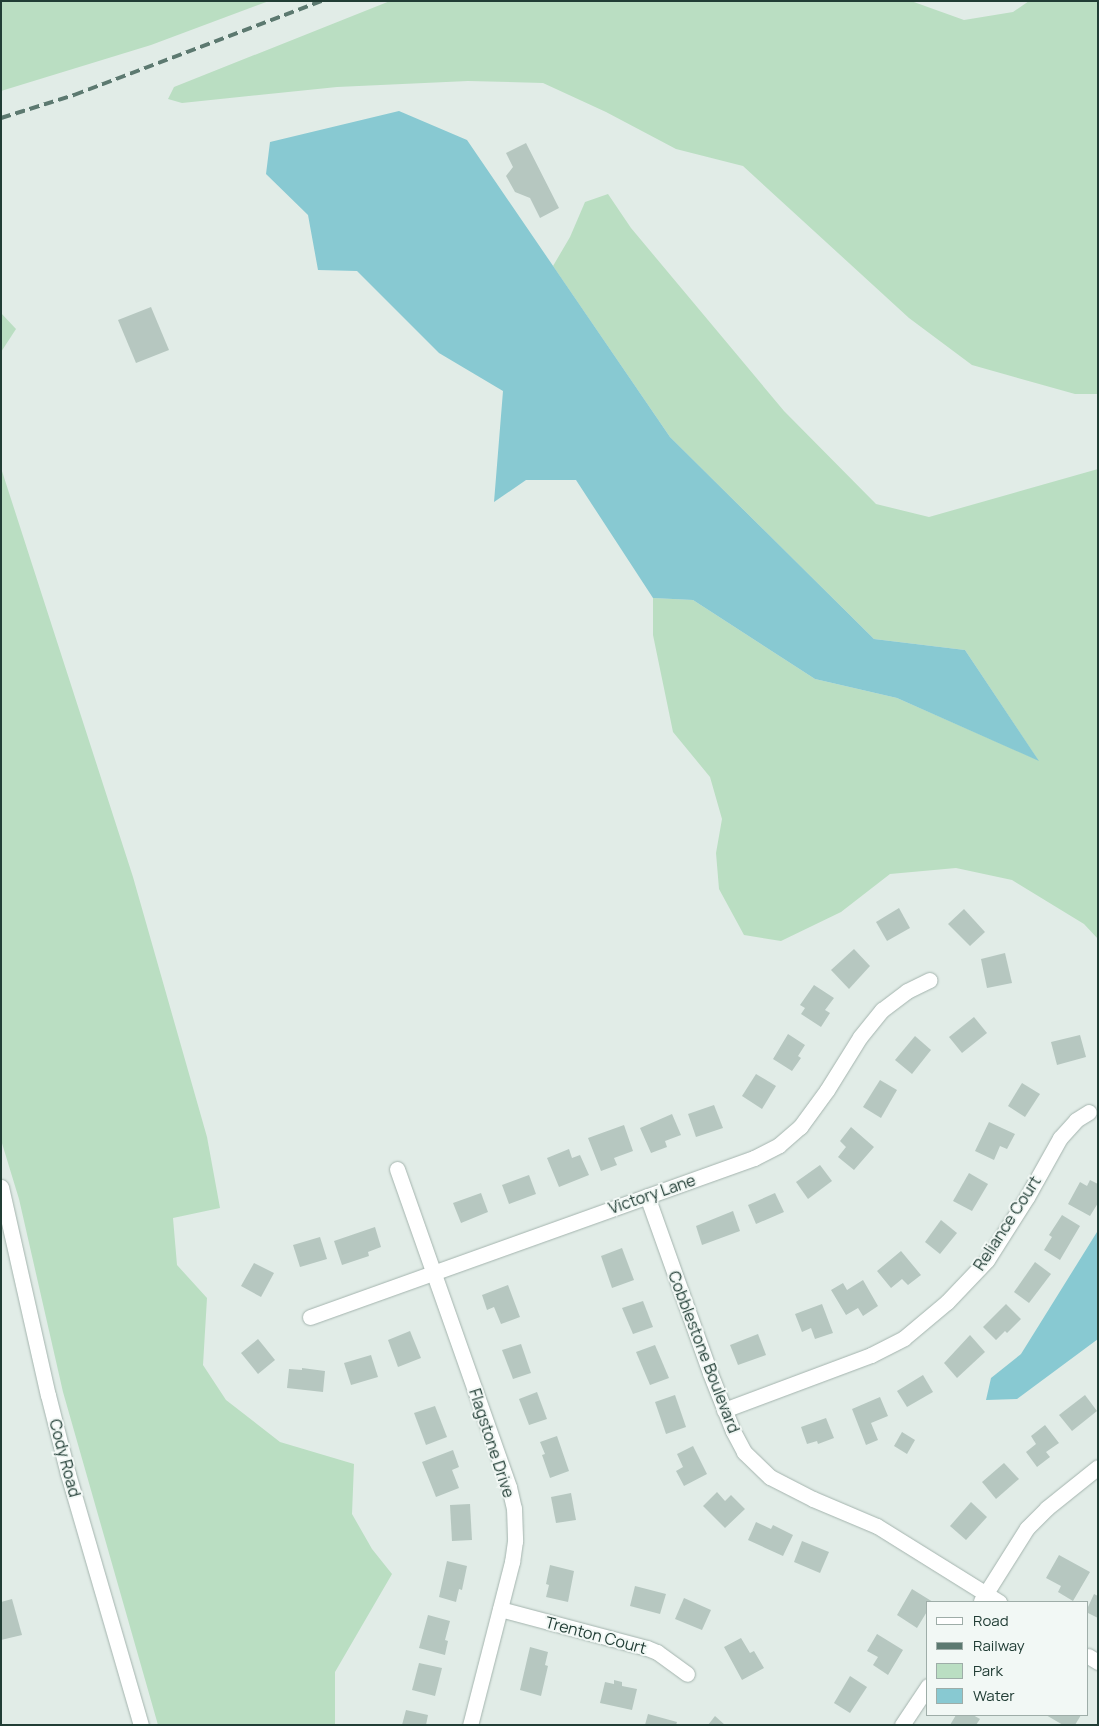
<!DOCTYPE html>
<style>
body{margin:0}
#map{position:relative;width:1099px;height:1726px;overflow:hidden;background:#e1ece7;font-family:Manrope,sans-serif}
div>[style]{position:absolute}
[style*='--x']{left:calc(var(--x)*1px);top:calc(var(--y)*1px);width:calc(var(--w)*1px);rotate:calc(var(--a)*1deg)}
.green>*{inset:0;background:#badec2}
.water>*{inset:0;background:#88c9d2}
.building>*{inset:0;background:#b6c7c0}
.roads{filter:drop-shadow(0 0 1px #a4b4ae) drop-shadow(0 0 1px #a4b4ae)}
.minor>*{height:15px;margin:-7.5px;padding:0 7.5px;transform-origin:7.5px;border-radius:7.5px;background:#fff}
.rail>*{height:4px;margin-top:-2px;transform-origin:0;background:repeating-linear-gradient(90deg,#5c7970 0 10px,transparent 0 15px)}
span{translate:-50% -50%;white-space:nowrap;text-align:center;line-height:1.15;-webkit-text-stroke:4px #f2f8f5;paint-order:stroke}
.street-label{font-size:16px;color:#213d35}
.frame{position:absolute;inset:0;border:2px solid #213d35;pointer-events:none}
.legend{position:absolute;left:926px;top:1601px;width:162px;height:115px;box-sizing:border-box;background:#f2f8f5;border:1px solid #9eada8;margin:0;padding:6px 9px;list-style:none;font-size:15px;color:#213d35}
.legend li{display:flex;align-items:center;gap:10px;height:25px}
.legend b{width:25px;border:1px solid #9eada8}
</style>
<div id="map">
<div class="green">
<i style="clip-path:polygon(1px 1px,269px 1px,151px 45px,1px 91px)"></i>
<i style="clip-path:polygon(390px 1px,911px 1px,964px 20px,1013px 12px,1029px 1px,1098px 1px,1098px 394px,1075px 394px,972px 365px,909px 318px,743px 166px,676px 149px,606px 112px,543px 83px,468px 81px,337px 87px,182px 103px,168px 99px,174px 87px)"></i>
<i style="clip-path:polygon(608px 194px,631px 228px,784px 411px,876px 504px,929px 517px,1098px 469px,1098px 939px,1084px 924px,1012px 880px,956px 868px,890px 874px,841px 912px,781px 941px,744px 935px,719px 889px,716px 853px,722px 819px,710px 777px,673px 732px,653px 635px,653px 598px,693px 600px,815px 679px,897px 698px,1038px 760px,965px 650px,874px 639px,670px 437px,553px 266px,570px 237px,585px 202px)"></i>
<i style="clip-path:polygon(1px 313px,16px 329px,1px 352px)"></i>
<i style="clip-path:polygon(1px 468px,133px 877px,207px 1137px,220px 1208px,173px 1218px,177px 1265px,207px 1298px,203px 1365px,226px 1400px,280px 1442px,354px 1464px,352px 1514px,372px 1549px,392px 1574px,335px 1672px,335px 1725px,158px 1725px,63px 1392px,19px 1199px,1px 1140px)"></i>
</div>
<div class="water">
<i style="clip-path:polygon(399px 111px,467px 140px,670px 437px,874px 639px,965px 650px,1039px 761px,897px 698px,815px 679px,693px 600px,653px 598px,576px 480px,526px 480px,494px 502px,503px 391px,439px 353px,357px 271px,318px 270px,308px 215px,266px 174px,270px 142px)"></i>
<i style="clip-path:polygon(1097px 1232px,1098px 1339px,1017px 1399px,986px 1400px,991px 1378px,1021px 1354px)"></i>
</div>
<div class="building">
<i style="clip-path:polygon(526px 143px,559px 208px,540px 218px,530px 198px,515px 192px,506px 176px,513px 167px,506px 153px)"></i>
<i style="clip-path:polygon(151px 307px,169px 350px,136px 363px,118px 320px)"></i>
<i style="clip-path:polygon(899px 908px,910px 928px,887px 941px,876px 922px)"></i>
<i style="clip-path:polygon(964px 909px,985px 932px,970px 946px,948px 924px)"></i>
<i style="clip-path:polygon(854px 949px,870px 966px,849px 989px,831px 970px)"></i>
<i style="clip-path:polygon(1005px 953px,1012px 983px,987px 988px,981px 959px)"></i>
<i style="clip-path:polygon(814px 985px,834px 998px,825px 1010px,830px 1013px,821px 1027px,801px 1014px,805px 1008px,800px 1005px)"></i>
<i style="clip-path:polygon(974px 1017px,987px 1033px,962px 1053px,949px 1037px)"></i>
<i style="clip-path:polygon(788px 1034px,805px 1045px,798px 1056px,801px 1058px,792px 1071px,773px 1059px)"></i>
<i style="clip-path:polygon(1080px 1035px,1086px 1057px,1057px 1065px,1051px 1042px)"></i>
<i style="clip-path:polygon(915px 1036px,931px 1050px,912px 1074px,895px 1060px)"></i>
<i style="clip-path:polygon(756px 1074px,776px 1086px,762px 1109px,742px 1096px)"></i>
<i style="clip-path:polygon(880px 1080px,897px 1090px,881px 1118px,863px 1107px)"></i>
<i style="clip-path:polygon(1022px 1083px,1040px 1094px,1025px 1117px,1008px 1106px)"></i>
<i style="clip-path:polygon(714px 1105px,723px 1128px,696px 1137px,688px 1114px)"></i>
<i style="clip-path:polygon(672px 1114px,681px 1135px,665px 1141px,667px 1147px,651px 1153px,640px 1128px)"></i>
<i style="clip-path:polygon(989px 1122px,1015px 1134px,1007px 1149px,1000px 1146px,994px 1160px,975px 1151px)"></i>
<i style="clip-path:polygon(624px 1125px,633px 1151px,614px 1158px,617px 1165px,601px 1171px,588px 1138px)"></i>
<i style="clip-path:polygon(851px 1127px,874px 1147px,854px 1170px,838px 1157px,846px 1147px,840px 1141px)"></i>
<i style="clip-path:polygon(569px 1149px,572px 1158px,580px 1155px,589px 1175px,559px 1187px,547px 1158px)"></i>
<i style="clip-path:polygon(820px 1165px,832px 1181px,808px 1199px,796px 1182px)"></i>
<i style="clip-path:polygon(969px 1173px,988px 1184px,972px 1211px,953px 1201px)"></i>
<i style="clip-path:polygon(529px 1175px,536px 1194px,509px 1204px,502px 1185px)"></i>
<i style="clip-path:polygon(1090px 1180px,1098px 1184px,1098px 1203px,1090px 1216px,1068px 1204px,1080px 1182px,1087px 1186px)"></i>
<i style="clip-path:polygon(481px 1193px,488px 1212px,461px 1223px,453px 1203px)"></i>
<i style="clip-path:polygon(775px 1193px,784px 1212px,756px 1224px,748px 1205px)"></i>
<i style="clip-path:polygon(733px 1211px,740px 1231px,702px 1245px,696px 1226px)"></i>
<i style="clip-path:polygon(1062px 1215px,1080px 1226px,1060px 1260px,1044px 1250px,1052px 1237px,1049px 1235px)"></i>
<i style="clip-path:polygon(941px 1220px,957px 1233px,940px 1254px,925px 1242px)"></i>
<i style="clip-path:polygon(375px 1227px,381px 1247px,368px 1252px,369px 1256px,342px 1265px,334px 1241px)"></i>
<i style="clip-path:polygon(320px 1237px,327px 1259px,300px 1267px,293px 1245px)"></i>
<i style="clip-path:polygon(622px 1248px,634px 1280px,612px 1288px,601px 1256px)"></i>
<i style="clip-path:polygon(901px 1251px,921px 1275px,908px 1285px,902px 1279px,891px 1288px,877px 1271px)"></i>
<i style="clip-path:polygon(1035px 1262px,1051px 1274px,1029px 1303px,1014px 1292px)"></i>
<i style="clip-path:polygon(254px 1263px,274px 1273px,261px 1297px,241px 1286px)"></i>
<i style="clip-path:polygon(863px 1280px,878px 1306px,863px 1316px,858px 1308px,846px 1315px,831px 1290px,843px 1283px,847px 1290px)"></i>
<i style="clip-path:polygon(508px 1285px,520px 1317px,501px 1324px,494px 1307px,487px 1310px,482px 1295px)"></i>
<i style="clip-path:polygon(643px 1301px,653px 1327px,633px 1334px,622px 1308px)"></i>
<i style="clip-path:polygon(822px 1304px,833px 1333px,815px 1339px,811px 1328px,802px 1332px,795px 1314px)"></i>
<i style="clip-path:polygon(1006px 1304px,1021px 1319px,1007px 1333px,1005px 1331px,996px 1340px,983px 1327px)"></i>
<i style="clip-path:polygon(410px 1331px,421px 1358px,398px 1367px,388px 1340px)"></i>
<i style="clip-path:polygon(758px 1334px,766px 1355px,738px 1365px,730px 1345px)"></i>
<i style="clip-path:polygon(970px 1335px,985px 1352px,957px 1378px,944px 1363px)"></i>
<i style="clip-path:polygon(258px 1339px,275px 1360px,258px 1374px,241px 1353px)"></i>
<i style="clip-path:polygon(521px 1344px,531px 1373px,513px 1379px,502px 1350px)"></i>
<i style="clip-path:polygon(655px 1345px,669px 1378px,650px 1385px,636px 1352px)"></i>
<i style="clip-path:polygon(371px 1355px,378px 1377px,351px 1385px,344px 1363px)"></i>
<i style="clip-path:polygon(302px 1368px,325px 1371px,323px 1392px,287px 1388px,289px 1369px,302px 1370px)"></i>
<i style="clip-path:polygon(923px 1375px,933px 1392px,907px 1407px,897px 1391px)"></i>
<i style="clip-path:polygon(537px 1392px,547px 1419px,529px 1425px,519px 1399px)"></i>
<i style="clip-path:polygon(675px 1395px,686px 1427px,666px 1434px,655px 1402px)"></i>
<i style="clip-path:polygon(1085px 1395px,1097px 1411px,1072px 1431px,1059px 1415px)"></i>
<i style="clip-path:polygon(880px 1397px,888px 1416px,871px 1423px,878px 1440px,866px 1445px,852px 1409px)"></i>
<i style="clip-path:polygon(435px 1406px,447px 1437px,426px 1445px,414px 1413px)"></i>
<i style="clip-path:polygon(826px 1418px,834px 1438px,818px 1444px,817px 1441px,807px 1444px,801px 1427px)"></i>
<i style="clip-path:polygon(1045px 1425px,1059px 1443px,1046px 1452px,1050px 1457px,1037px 1467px,1026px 1452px,1036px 1444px,1031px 1436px)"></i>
<i style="clip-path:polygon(902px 1432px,915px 1440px,907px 1454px,894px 1446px)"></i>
<i style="clip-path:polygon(557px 1436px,569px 1471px,550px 1478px,542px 1455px,545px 1454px,540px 1442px)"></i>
<i style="clip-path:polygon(693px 1446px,707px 1474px,684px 1486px,676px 1471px,683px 1467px,677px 1454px)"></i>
<i style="clip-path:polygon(453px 1450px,459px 1467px,452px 1470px,459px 1488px,436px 1497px,422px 1462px)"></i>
<i style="clip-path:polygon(1004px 1463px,1019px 1479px,996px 1499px,982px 1482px)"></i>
<i style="clip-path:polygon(717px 1492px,725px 1501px,731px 1495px,745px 1509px,725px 1528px,703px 1506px)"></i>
<i style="clip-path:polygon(571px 1493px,576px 1520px,556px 1523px,551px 1497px)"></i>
<i style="clip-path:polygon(971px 1502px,987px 1517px,966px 1540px,950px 1526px)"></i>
<i style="clip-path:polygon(470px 1504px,472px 1540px,452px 1541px,450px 1505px)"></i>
<i style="clip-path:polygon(756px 1522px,771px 1529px,773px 1525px,793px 1535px,783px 1556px,748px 1540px)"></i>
<i style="clip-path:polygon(802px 1541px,829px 1552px,820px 1573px,794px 1562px)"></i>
<i style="clip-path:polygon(1059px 1555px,1090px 1572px,1073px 1601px,1058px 1592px,1061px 1586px,1046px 1578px)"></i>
<i style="clip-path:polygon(447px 1561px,467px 1566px,462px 1590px,459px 1589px,456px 1602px,439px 1597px)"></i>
<i style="clip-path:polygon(550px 1565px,574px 1571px,568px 1602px,546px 1597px,549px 1585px,546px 1584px)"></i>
<i style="clip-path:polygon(635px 1586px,666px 1594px,660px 1614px,630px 1606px)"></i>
<i style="clip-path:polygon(912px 1589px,933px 1602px,928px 1602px,928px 1610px,917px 1628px,897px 1615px)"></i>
<i style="clip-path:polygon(1094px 1594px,1098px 1596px,1098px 1618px,1088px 1613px,1088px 1607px)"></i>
<i style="clip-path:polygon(684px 1598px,711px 1610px,702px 1630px,675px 1619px)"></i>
<i style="clip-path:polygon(12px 1599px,22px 1635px,1px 1640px,1px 1602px)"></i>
<i style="clip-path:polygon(428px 1615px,450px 1621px,445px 1640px,448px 1641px,445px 1655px,419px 1648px)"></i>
<i style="clip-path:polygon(877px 1634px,903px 1650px,888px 1675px,873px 1665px,878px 1657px,867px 1651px)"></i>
<i style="clip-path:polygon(741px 1638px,750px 1653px,754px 1651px,764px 1668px,742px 1680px,724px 1647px)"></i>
<i style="clip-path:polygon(530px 1647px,548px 1652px,545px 1665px,548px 1666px,541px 1696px,520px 1690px)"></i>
<i style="clip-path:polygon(419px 1663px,442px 1668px,435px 1696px,412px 1690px)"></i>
<i style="clip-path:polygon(850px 1676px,867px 1687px,850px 1713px,834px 1703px)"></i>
<i style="clip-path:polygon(614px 1680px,622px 1682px,622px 1686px,637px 1689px,632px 1710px,600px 1703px,605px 1682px,614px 1684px)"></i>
<i style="clip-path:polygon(406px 1710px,428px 1715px,426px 1725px,402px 1725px)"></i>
<i style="clip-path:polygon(648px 1714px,677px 1722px,676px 1725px,645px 1725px)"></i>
<i style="clip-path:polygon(956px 1715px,973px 1715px,980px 1719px,976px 1725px,950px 1725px)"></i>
<i style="clip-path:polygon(1046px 1715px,1081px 1715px,1075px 1725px,1063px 1725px)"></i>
<i style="clip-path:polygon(715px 1716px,725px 1725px,708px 1725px)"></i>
</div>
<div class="roads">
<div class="minor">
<i style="--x:397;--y:1169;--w:337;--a:70.6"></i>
<i style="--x:509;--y:1487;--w:22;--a:77"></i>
<i style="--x:514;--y:1508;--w:33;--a:88"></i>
<i style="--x:515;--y:1541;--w:21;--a:98"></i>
<i style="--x:512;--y:1562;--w:168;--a:104.4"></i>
<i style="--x:1;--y:1187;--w:213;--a:77.3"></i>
<i style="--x:48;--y:1395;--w:81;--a:75.8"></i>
<i style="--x:68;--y:1474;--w:261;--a:73.8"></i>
<i style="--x:647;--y:1196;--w:188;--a:70.4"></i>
<i style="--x:710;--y:1373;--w:62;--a:68.4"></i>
<i style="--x:733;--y:1431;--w:24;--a:62"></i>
<i style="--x:744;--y:1452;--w:36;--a:44"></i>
<i style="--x:770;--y:1477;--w:48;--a:27.1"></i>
<i style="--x:813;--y:1499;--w:69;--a:22.9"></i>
<i style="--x:877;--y:1526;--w:144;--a:31.9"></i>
<i style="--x:310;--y:1317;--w:472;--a:-19.7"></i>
<i style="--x:754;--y:1158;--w:28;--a:-27"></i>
<i style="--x:779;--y:1145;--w:28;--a:-41"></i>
<i style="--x:800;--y:1127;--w:46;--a:-53.9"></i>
<i style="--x:827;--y:1090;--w:62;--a:-58.1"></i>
<i style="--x:860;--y:1037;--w:35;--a:-51"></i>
<i style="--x:882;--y:1010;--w:31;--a:-37"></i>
<i style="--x:907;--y:991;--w:25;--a:-26"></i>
<i style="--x:724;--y:1410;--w:157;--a:-20.5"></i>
<i style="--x:871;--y:1355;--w:37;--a:-27"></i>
<i style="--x:904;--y:1338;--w:56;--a:-39.9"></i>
<i style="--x:947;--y:1302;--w:58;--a:-46.4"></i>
<i style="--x:987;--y:1260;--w:75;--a:-57.6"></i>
<i style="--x:1027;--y:1197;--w:68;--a:-60.8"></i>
<i style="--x:1060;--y:1138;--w:24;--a:-48"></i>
<i style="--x:1076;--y:1120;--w:15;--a:-32"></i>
<i style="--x:981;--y:1601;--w:86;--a:-57.8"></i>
<i style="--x:1027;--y:1528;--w:28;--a:-45"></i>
<i style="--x:1047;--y:1508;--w:65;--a:-38.8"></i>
<i style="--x:500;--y:1609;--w:152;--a:14.9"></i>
<i style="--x:647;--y:1648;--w:11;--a:22"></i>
<i style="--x:657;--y:1652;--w:37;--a:36"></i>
<i style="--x:1088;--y:1656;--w:12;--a:31"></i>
<i style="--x:902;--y:1725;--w:47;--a:-56.3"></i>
</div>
</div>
<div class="rail">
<i style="--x:1;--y:118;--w:77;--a:-17.5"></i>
<i style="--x:74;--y:95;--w:265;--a:-20.8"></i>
</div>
<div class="street-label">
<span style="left:652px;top:1194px;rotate:-19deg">Victory Lane</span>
<span style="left:1007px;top:1223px;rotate:-57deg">Reliance Court</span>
<span style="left:704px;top:1352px;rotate:69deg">Cobblestone Boulevard</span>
<span style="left:492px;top:1443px;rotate:72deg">Flagstone Drive</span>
<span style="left:65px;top:1458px;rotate:75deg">Cody Road</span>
<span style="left:596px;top:1635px;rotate:15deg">Trenton Court</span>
</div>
<div class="frame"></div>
<ul class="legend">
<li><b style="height:6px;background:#fff"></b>Road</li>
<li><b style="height:6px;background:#5c7970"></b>Railway</li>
<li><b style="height:14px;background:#badec2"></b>Park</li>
<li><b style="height:14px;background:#88c9d2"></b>Water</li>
</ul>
</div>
